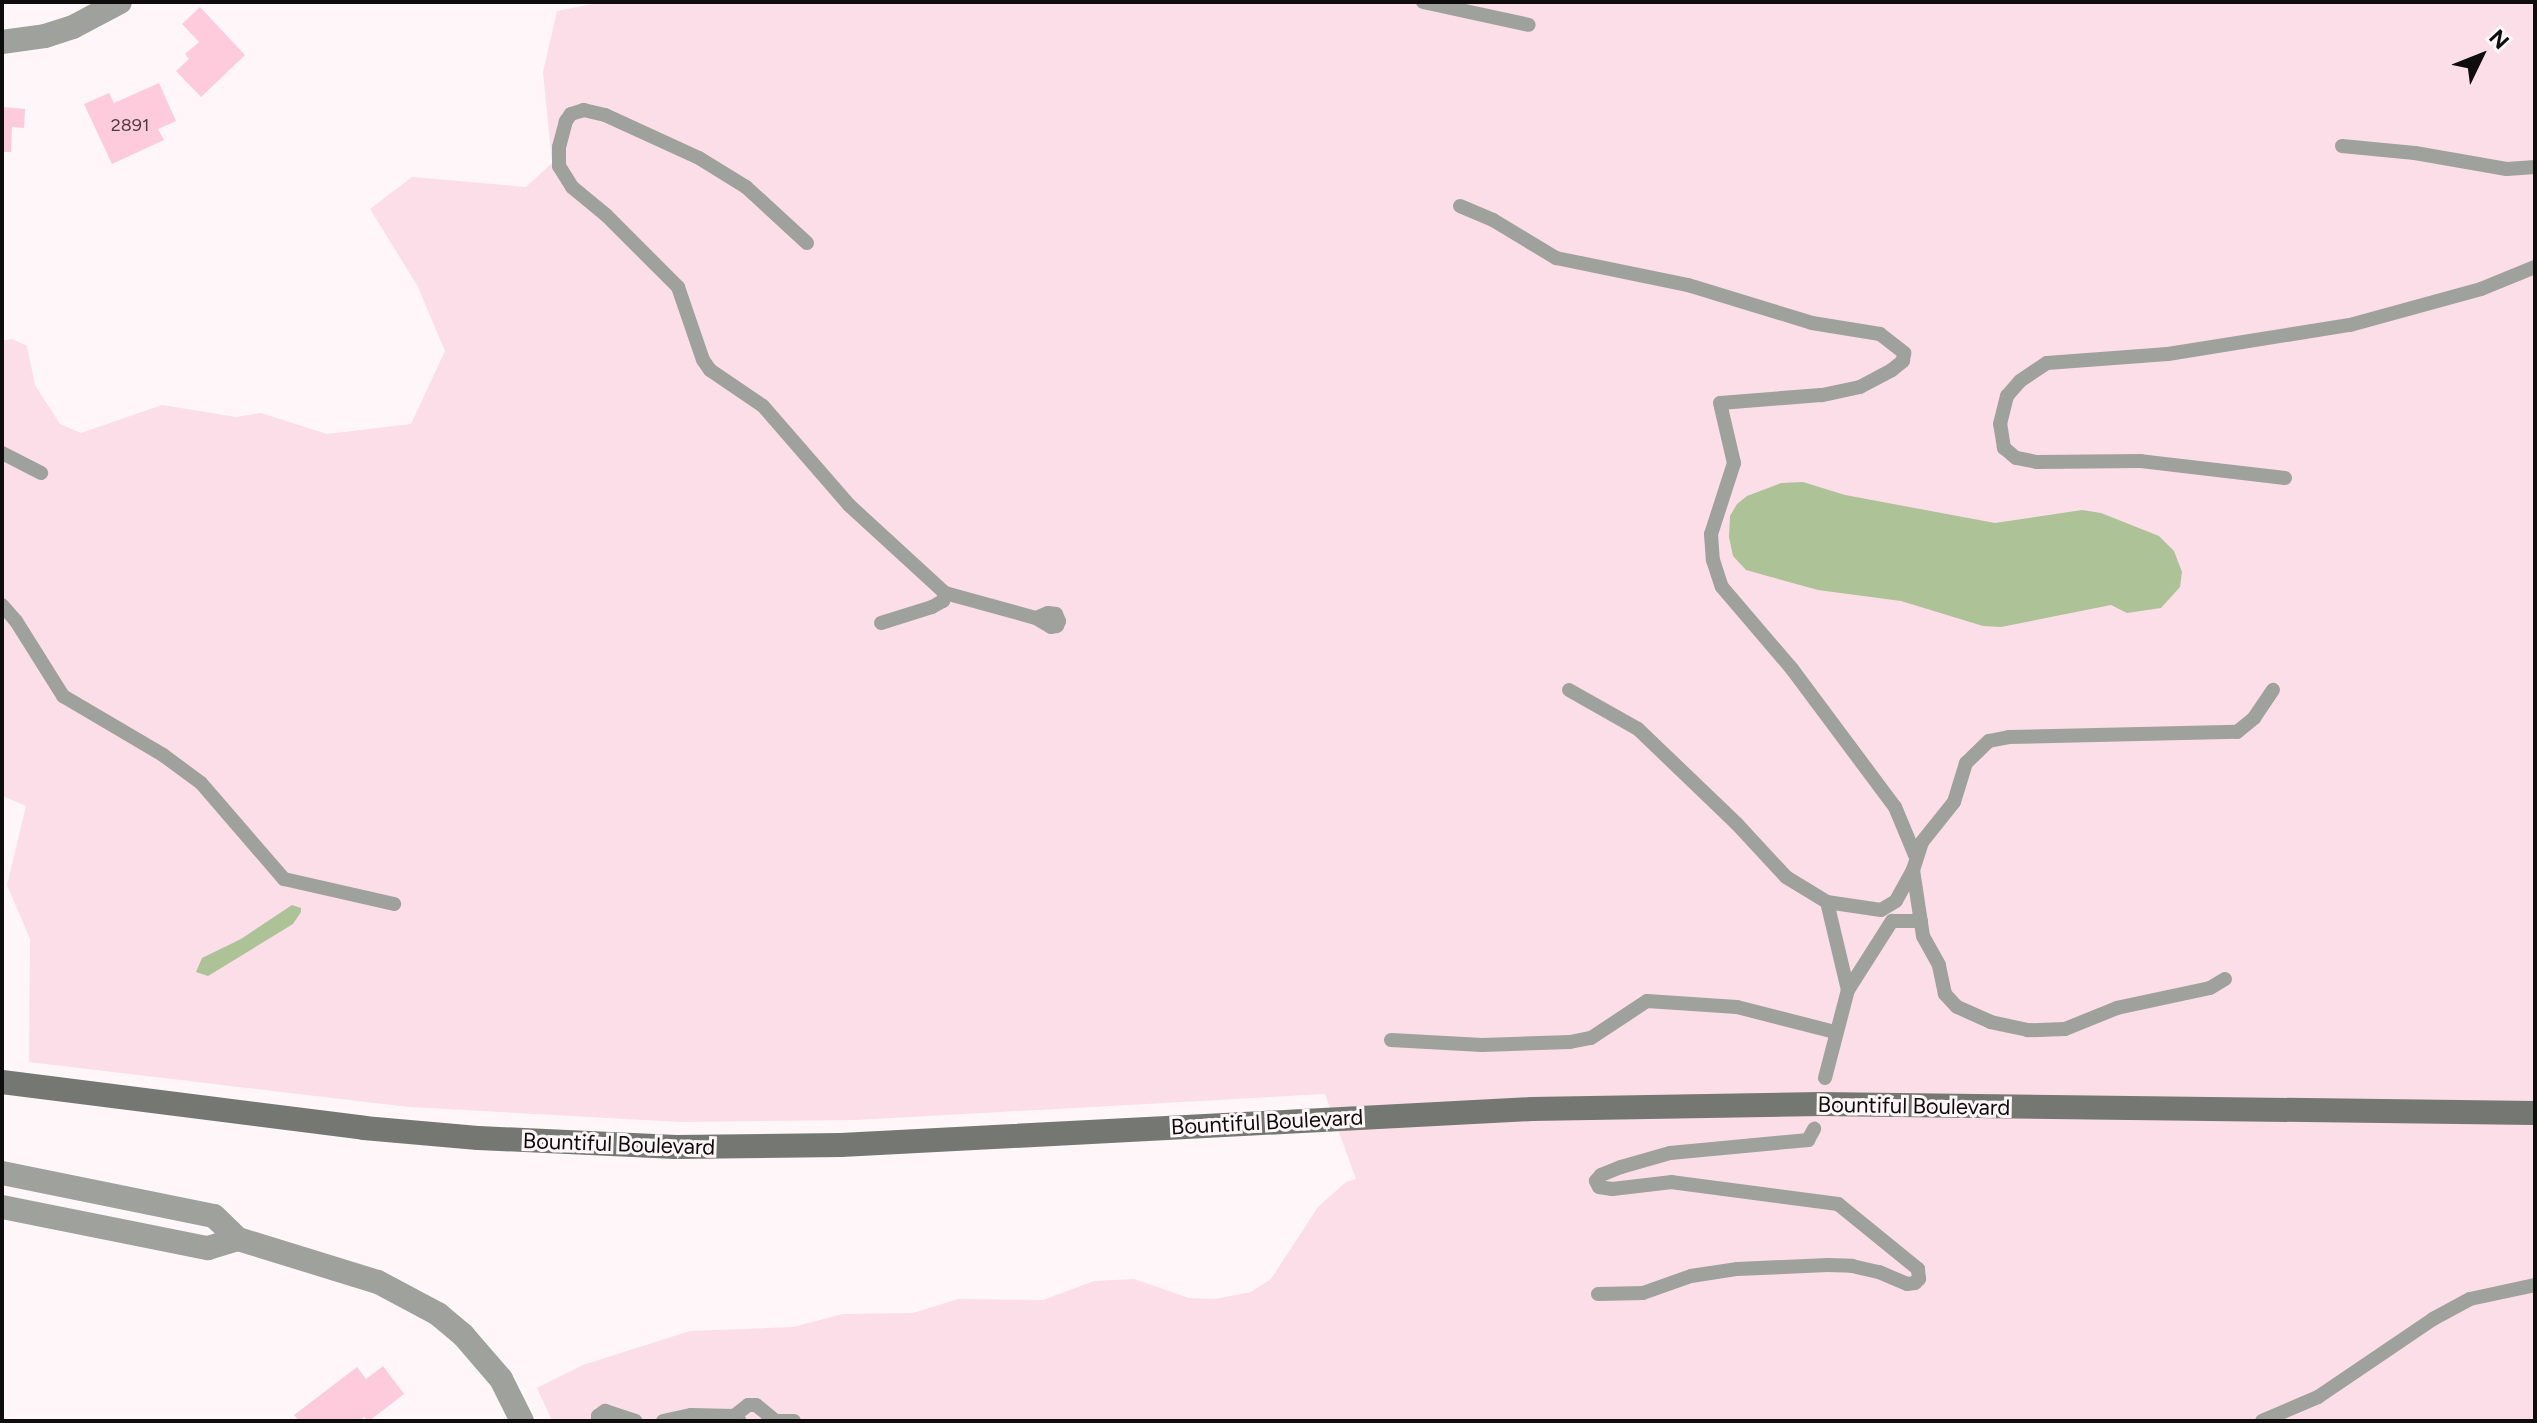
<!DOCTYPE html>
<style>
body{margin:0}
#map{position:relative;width:2537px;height:1423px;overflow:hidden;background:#fef6f9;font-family:Figtree,sans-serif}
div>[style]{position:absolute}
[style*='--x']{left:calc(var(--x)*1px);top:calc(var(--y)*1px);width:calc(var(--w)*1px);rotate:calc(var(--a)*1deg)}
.green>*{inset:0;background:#fbdee7}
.water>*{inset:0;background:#adc297}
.building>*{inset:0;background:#fecbdd}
.lane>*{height:14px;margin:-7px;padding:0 7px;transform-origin:7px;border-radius:7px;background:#9fa19d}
.street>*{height:24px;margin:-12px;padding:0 12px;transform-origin:12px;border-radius:12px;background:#9fa19d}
.secondary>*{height:24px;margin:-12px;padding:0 12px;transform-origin:12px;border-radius:12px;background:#747772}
span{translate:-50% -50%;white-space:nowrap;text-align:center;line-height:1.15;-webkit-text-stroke:6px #fef6f9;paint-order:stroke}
.number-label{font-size:18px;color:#4b3c41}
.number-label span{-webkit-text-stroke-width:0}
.street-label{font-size:22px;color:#0f0c0d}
.frame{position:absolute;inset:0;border:4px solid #0f0c0d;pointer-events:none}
.north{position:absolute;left:2441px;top:16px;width:80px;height:80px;-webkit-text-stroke:6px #fef6f9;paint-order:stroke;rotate:47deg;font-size:22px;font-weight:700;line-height:32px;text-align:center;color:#0f0c0d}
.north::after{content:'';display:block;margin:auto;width:28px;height:36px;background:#0f0c0d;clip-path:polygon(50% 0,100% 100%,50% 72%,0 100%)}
</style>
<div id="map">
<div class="green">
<i style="clip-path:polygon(603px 2px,2535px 2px,2535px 1421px,552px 1421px,537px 1388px,583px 1365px,690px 1331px,793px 1327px,843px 1314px,913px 1313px,958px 1299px,1043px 1300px,1094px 1281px,1134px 1279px,1189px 1298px,1215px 1299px,1251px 1292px,1271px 1279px,1318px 1207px,1346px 1182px,1356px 1179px,1325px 1094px,856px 1120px,680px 1122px,409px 1107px,29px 1062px,30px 939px,7px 885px,26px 806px,2px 796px,2px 341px,12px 339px,27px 346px,35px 385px,60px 424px,81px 433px,162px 405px,236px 417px,261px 413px,327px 434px,411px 424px,445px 351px,417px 285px,370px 209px,412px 177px,526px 187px,552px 163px,543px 72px,557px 11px)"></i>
</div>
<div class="water">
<i style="clip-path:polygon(1803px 482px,1845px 495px,1995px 523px,2082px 510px,2101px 513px,2159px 536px,2174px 551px,2182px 572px,2180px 587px,2161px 608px,2127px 613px,2111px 605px,2001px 627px,1983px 626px,1901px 601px,1818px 590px,1746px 570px,1733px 556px,1729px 537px,1730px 516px,1737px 504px,1747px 496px,1781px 483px)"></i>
<i style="clip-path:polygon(292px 905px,301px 908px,301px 912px,293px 924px,208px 976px,196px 972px,202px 958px,241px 939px)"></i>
</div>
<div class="building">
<i style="clip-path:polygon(200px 7px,245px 55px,201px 97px,176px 71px,189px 59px,185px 54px,199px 42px,182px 24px)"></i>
<i style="clip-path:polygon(159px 83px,176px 121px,158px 129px,164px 140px,112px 164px,84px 104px,109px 93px,114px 103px)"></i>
<i style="clip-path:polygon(2px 107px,25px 109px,24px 128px,12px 127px,11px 152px,2px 152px)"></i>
<i style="clip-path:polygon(383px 1366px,404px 1394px,369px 1421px,364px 1417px,359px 1421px,299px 1421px,294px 1415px,357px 1367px,366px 1379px)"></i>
</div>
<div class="lane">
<i style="--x:1423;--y:2;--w:108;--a:12.2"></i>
<i style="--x:2342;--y:146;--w:73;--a:5.5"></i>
<i style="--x:2415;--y:153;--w:93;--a:9.9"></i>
<i style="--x:2507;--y:169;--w:28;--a:-4"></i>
<i style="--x:1460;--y:206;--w:36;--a:23"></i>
<i style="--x:1493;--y:220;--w:74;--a:31.1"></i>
<i style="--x:1556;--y:258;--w:135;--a:11.6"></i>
<i style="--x:1688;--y:285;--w:130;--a:17"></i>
<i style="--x:1812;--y:323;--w:69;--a:9.2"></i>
<i style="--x:1880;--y:334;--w:31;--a:38"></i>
<i style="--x:1904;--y:353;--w:8;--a:97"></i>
<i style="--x:1903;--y:361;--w:14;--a:141"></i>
<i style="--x:1892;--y:370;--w:36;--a:152"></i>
<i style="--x:1860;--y:387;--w:40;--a:168"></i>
<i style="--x:1821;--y:395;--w:101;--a:175.5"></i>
<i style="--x:1720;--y:403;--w:62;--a:76.9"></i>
<i style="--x:1734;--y:463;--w:75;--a:107.9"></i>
<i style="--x:1711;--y:534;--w:26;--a:86"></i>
<i style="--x:1713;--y:560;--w:28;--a:72"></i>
<i style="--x:1722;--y:587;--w:108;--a:49.5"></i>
<i style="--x:1792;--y:669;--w:172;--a:53.3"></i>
<i style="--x:1895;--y:807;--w:52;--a:67.4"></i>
<i style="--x:807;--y:243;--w:83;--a:-137.4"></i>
<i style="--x:746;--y:187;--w:55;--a:-148.3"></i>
<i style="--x:699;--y:158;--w:103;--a:-155.4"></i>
<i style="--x:605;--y:115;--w:22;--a:-167"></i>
<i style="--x:584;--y:110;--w:14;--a:163"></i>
<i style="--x:571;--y:114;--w:9;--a:126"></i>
<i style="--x:566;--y:121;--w:27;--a:105"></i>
<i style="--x:559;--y:147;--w:19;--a:90"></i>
<i style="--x:559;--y:166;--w:25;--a:58"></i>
<i style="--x:572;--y:187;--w:44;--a:39.5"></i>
<i style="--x:606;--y:215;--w:102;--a:45"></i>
<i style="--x:678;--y:287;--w:77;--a:71.1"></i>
<i style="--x:703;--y:360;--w:12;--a:55"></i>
<i style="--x:710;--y:370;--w:64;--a:34.2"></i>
<i style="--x:763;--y:406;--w:131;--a:49"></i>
<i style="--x:849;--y:505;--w:130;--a:42.5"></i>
<i style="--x:2;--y:453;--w:44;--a:27.1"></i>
<i style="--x:2285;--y:478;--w:145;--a:-173.3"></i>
<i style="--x:2141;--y:461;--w:104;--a:179.4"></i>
<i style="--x:2037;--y:462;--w:21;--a:-169"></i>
<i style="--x:2016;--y:458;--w:16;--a:-140"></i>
<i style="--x:2004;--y:448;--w:24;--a:-99"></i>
<i style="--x:2000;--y:424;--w:29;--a:-76"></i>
<i style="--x:2007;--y:396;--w:20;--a:-49"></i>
<i style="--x:2020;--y:381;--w:32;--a:-34"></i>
<i style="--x:2047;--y:363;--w:121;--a:-4.3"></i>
<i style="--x:2168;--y:354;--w:184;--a:-9.1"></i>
<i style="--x:2350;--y:325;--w:136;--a:-15.4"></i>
<i style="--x:2481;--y:289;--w:58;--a:-22.2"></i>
<i style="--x:2;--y:605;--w:21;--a:49"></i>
<i style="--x:16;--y:621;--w:89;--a:57.9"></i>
<i style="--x:63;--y:696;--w:116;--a:30.5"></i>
<i style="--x:163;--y:755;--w:47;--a:36.4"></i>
<i style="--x:201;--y:783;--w:127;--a:49.2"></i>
<i style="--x:284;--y:879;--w:113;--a:12.8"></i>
<i style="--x:881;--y:623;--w:53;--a:-17.4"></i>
<i style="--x:932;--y:607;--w:13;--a:-29"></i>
<i style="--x:943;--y:601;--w:8;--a:-76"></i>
<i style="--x:945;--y:593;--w:94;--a:15.4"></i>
<i style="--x:1036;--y:618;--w:13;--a:-23"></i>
<i style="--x:1048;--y:613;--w:8;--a:7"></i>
<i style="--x:1056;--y:614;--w:8;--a:67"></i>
<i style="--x:1059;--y:621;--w:5;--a:112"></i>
<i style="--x:1057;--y:626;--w:6;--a:171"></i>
<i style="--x:1051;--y:627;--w:17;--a:-149"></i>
<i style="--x:1569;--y:690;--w:79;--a:29.5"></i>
<i style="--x:1638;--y:729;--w:137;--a:43.8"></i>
<i style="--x:1737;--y:824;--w:72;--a:47.2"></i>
<i style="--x:1786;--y:877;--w:48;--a:31.4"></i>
<i style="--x:1913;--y:870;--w:35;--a:119"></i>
<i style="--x:1896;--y:901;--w:17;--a:149"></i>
<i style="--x:1881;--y:910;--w:55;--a:-171.6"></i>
<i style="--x:1827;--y:902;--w:90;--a:76.6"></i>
<i style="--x:1848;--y:990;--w:82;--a:-57.5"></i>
<i style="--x:1892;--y:921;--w:29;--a:0"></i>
<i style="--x:2225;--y:979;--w:17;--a:149"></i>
<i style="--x:2210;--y:988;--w:95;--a:167.9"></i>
<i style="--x:2117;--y:1008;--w:56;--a:158"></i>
<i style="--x:2065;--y:1029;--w:37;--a:178"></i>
<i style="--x:2028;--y:1030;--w:38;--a:-168"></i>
<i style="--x:1991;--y:1022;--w:37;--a:-156"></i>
<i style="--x:1957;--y:1007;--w:18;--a:-133"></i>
<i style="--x:1945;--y:994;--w:30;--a:-102"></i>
<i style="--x:1939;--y:965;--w:33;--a:-119"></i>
<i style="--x:1923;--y:936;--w:67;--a:-98.6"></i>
<i style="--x:1913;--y:870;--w:29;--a:-72"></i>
<i style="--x:1922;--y:842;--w:51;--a:-51.3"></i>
<i style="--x:1954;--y:802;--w:41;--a:-72.9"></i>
<i style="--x:1966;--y:763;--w:32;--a:-44"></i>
<i style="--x:1989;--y:741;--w:20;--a:-11"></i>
<i style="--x:2009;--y:737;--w:228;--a:-1.3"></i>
<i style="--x:2237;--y:732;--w:22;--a:-39"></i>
<i style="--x:2254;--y:718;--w:34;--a:-56"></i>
<i style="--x:1391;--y:1040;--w:91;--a:3.1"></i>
<i style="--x:1482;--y:1045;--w:88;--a:-2"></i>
<i style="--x:1570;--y:1042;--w:21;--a:-11"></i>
<i style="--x:1591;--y:1038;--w:67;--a:-33.5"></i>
<i style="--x:1647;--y:1001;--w:90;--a:3.8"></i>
<i style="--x:1737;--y:1007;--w:101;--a:14.3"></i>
<i style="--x:1825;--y:1078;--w:91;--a:-75.4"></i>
<i style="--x:1598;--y:1294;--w:45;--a:-1.3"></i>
<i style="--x:1643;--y:1293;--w:51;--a:-19.5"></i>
<i style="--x:1691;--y:1276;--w:47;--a:-8.7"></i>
<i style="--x:1737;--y:1269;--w:91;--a:-2.5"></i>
<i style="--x:1828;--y:1265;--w:24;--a:2"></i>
<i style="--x:1852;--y:1266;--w:28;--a:13"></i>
<i style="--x:1879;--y:1272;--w:30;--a:23"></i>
<i style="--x:1907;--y:1284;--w:8;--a:-7"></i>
<i style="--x:1915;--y:1283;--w:6;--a:-45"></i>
<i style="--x:1919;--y:1279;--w:10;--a:-96"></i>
<i style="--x:1918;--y:1269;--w:103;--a:-140.9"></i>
<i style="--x:1838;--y:1204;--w:167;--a:-172.5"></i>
<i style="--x:1672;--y:1182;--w:60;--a:173.3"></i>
<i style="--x:1612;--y:1189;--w:13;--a:-171"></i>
<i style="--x:1599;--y:1187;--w:7;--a:-117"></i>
<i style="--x:1596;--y:1181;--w:8;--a:-50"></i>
<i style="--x:1601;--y:1175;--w:22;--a:-22"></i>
<i style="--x:1621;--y:1167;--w:51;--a:-15.9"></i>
<i style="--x:1670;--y:1153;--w:139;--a:-5.4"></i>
<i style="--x:1808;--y:1140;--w:13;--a:-61"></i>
<i style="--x:739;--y:1420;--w:6;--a:-141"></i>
<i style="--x:734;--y:1416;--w:18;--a:-38"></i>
<i style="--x:748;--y:1405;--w:8;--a:0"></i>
<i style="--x:756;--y:1405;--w:22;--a:39"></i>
<i style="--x:598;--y:1421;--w:5;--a:-90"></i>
<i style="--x:598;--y:1416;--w:9;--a:-36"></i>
<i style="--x:605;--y:1411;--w:32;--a:18"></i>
<i style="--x:663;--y:1421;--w:29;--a:-12"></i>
<i style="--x:691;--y:1415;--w:43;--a:1.3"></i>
<i style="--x:768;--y:1421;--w:26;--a:0"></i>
<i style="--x:2262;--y:1421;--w:61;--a:-23.2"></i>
<i style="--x:2318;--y:1397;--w:139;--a:-34.1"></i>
<i style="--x:2433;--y:1319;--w:42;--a:-28.4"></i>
<i style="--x:2470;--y:1299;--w:66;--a:-12.2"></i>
</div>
<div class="street">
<i style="--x:2;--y:42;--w:43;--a:-7.9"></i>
<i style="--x:45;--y:36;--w:29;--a:-18"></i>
<i style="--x:73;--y:27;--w:53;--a:-28"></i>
<i style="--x:2;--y:1173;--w:216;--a:11.5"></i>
<i style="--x:214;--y:1216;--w:33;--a:44"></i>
<i style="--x:238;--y:1239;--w:146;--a:17.1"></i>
<i style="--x:378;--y:1282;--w:68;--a:28.1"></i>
<i style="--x:438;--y:1314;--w:33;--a:40"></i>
<i style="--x:463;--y:1335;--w:58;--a:49.2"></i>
<i style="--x:501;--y:1379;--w:47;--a:63.4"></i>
<i style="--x:2;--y:1207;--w:210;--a:11.3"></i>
<i style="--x:208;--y:1248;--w:31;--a:-17"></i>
</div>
<div class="secondary">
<i style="--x:2;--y:1082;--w:365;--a:7.2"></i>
<i style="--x:364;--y:1128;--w:114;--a:5"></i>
<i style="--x:478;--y:1138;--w:198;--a:2.6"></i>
<i style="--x:676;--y:1147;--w:165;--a:-0.7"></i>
<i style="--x:841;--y:1145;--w:692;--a:-2.98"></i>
<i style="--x:1532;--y:1109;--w:288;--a:-1"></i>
<i style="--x:1820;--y:1104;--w:715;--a:0.72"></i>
</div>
<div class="number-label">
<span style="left:130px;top:125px">2891</span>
</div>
<div class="street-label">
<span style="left:1914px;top:1106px;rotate:1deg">Bountiful Boulevard</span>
<span style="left:1267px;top:1122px;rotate:-3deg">Bountiful Boulevard</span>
<span style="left:619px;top:1144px;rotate:2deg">Bountiful Boulevard</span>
</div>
<div class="frame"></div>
<div class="north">N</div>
</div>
